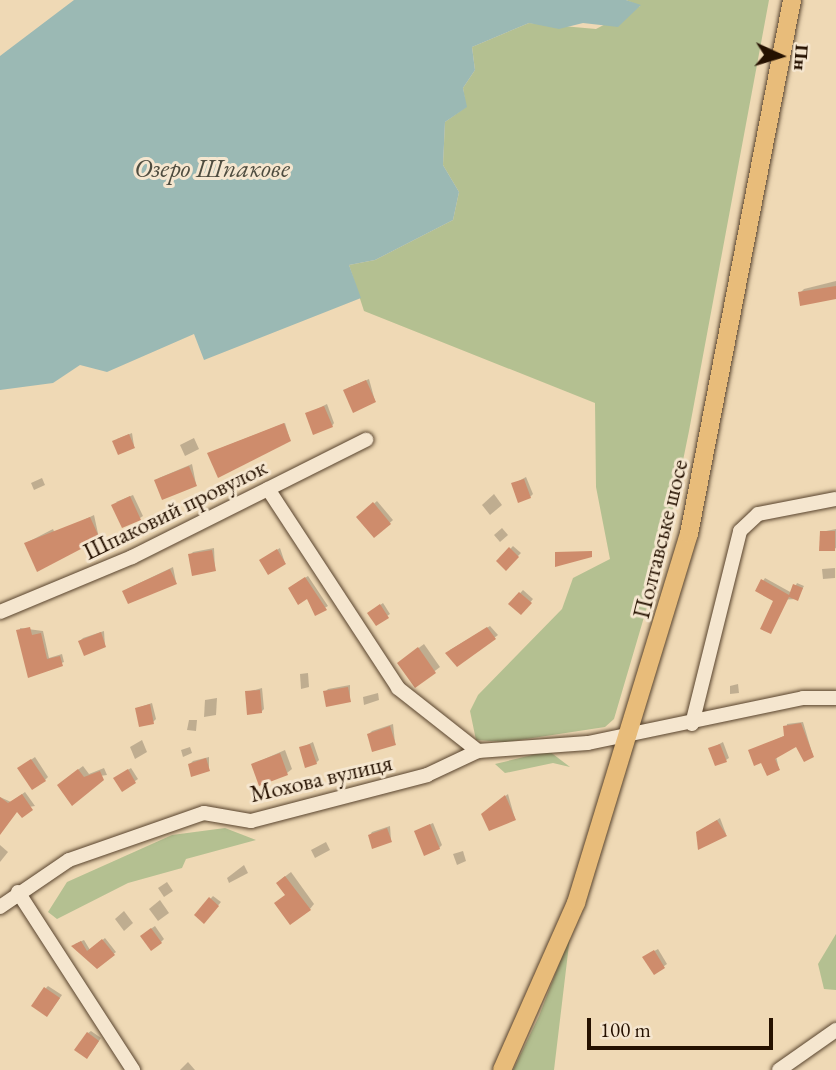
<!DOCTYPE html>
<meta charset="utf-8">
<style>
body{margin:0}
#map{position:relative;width:836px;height:1070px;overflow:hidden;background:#efd9b5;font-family:"EB Garamond",serif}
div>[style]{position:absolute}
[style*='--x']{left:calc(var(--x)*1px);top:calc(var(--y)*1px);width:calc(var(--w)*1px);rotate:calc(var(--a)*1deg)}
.green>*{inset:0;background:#b4c091}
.water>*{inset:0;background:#9bb9b4}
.shadow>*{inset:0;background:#0003}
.building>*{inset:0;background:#ce8c6c}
.roads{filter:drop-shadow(0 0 2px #58432d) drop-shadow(0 0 2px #58432d)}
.minor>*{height:14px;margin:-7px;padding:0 7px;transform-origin:7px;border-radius:7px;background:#f5e6cf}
.major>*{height:18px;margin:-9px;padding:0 9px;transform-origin:9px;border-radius:9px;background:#e8bc7a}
span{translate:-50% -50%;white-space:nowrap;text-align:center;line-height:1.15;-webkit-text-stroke:6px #f5e6cf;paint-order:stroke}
.street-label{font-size:24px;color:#251100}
.water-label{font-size:26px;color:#4e4c3f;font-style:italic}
.north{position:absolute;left:745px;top:21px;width:70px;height:70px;-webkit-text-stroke:5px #f5e6cf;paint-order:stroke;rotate:94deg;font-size:19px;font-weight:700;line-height:28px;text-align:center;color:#251100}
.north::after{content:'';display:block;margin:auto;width:24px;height:32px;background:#251100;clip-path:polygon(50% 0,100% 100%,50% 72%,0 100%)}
.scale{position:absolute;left:587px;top:1018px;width:186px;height:32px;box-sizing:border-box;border:4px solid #251100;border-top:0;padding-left:9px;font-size:21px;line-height:24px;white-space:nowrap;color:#251100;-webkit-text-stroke:5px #f5e6cf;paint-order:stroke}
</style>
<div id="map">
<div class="green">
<i style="clip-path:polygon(626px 0,769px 0,689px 431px,667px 539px,614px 719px,605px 727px,506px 742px,476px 740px,470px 711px,478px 695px,562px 609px,573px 578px,610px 559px,596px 487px,595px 403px,364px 311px,349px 265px,375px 260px,453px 220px,459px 192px,443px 165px,445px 122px,466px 107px,463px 88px,475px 70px,472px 47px,529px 23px,596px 29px,640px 6px)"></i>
<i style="clip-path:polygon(549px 751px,570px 767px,553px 763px,505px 773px,495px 764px)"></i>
<i style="clip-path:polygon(225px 828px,256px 840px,186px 859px,182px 868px,128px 883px,57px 919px,48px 912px,67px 882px,172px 835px)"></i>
<i style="clip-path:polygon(836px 934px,836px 990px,824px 989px,818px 964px)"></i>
<i style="clip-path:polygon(570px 936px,554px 1070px,513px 1070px,539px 1016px)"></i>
</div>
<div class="water">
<i style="clip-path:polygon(74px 0,626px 0,641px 5px,618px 27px,583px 23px,559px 29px,529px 23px,472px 47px,475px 70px,463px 88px,467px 107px,445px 122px,443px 165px,459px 192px,453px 220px,375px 260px,349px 265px,361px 298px,204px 360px,194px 334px,107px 372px,80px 365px,53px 383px,0 390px,0 56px)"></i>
</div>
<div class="shadow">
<i style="clip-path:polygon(836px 281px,836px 298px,800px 293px,804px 289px)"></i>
<i style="clip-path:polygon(369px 379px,375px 401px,348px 388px)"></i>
<i style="clip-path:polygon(327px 404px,334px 423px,332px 426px,307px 414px)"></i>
<i style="clip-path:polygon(285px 423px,290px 440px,211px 452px)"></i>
<i style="clip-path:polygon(132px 433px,134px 446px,117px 439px)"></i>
<i style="clip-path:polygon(194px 438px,199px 449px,185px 456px,180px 445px)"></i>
<i style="clip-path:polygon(192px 464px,196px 484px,156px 481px,159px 478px)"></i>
<i style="clip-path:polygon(526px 477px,533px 494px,530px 497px,513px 484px)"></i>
<i style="clip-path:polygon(42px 478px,45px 485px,34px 490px,31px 483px)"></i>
<i style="clip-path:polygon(494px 494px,502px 505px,490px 515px,482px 505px)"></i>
<i style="clip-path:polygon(133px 495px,143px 516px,140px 518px,116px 502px)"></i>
<i style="clip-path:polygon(377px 501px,393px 520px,375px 536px,359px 517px)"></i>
<i style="clip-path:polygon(94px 515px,99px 538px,26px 543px,53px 529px,55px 534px)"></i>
<i style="clip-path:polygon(502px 528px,508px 535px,500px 542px,494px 535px)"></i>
<i style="clip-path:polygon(836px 529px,836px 548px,834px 549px,821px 532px)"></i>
<i style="clip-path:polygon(513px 546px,521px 553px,506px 568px,499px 561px)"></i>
<i style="clip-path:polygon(214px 548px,215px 570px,190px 555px,193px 552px)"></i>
<i style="clip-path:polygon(280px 548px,285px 563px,264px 558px)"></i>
<i style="clip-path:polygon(173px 567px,176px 582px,127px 589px)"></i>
<i style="clip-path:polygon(835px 568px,835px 578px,823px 579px,822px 569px)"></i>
<i style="clip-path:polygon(308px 576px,328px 606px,316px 613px,308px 596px,292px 586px)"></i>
<i style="clip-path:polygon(765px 578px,792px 593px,797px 583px,804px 586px,797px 599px,775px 600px,757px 590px)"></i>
<i style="clip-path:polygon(523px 590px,533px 599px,521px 613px,510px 604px)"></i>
<i style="clip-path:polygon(383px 603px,390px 614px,387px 616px,372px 611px)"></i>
<i style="clip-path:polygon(490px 626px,498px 635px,458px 665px,450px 650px)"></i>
<i style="clip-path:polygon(20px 628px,43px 631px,49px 658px,62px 654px,64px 662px,29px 676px)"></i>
<i style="clip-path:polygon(104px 631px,105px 646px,80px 641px,83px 638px)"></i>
<i style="clip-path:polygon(424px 644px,440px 667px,415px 686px,404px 659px)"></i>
<i style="clip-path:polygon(308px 673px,309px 687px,301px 689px,300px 674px)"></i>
<i style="clip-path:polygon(738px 684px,739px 693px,730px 694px,730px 686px)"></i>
<i style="clip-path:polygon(350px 685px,350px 700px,325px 692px,328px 689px)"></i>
<i style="clip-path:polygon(262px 688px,264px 709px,261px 712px,247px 692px)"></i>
<i style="clip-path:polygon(378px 693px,379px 700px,364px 705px,363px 697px)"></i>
<i style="clip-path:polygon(217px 698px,216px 715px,204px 717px,205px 700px)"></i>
<i style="clip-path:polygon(152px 703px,156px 719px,153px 722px,137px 708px)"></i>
<i style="clip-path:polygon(189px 720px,197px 720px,196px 731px,187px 730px)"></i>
<i style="clip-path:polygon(803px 722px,813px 756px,797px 744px,776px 756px,779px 769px,750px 751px,786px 735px,787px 724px)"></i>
<i style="clip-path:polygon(393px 724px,395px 743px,369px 734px,372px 731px)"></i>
<i style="clip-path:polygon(142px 740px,147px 752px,135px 759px,130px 747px)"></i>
<i style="clip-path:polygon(313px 742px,319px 760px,316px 763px,301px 748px)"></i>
<i style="clip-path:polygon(723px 742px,729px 758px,726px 760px,710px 749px)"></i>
<i style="clip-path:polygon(190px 747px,192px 753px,183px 757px,181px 750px)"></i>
<i style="clip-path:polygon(285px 750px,292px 769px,287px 773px,253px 764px)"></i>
<i style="clip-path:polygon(35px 757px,48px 777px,45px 780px,22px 766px)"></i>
<i style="clip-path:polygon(209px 757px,209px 770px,190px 764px,193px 761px)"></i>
<i style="clip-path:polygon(83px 766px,89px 774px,104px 768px,107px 775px,63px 781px)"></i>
<i style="clip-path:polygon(131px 768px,138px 779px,122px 790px,118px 776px)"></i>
<i style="clip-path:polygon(25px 792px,35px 806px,17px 809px,0 834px,0 797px,11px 802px)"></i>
<i style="clip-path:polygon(508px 794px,515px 819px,485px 812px)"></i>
<i style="clip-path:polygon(720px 818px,726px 834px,701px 830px)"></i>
<i style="clip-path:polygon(433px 823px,442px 845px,439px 848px,416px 831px)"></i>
<i style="clip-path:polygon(390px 826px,391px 840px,370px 835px,372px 832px)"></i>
<i style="clip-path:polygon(326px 842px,330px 850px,315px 858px,311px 850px)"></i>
<i style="clip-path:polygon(0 845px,8px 852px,0 862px)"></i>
<i style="clip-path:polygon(463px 851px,466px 861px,457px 865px,453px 854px)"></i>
<i style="clip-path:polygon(244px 865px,248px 873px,229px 883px,227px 878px)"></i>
<i style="clip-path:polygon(291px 872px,314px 904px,310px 909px,287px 894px,283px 878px)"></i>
<i style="clip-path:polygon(167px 882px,173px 891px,164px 897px,158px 888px)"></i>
<i style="clip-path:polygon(213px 896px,221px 902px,204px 922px,196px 915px)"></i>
<i style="clip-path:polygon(160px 900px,169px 913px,158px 921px,149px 909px)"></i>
<i style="clip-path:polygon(124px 911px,133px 923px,124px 931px,115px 919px)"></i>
<i style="clip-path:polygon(155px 926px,164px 939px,161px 942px,145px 933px)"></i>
<i style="clip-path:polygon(105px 938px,116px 952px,97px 967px,75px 944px,84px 940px,90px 950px)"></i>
<i style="clip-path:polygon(658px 949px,667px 964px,654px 973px,647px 955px)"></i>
<i style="clip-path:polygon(48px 986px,62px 995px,50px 1012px,46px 988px)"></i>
<i style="clip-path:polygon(91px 1031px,101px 1038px,90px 1054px,88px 1033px)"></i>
<i style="clip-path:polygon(188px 1062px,195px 1070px,180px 1070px)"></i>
</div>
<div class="building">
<i style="clip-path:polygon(836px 286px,836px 299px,800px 306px,798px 292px)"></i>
<i style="clip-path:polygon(366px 380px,376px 402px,353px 413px,343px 390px)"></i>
<i style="clip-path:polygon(324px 406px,333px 427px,313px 435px,305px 413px)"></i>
<i style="clip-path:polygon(284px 423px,291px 441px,218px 478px,207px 453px)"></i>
<i style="clip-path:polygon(129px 434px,135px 448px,118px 455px,112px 441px)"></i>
<i style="clip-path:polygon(189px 466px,197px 486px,162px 500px,154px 480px)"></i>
<i style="clip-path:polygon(524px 479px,531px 498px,518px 503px,511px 483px)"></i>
<i style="clip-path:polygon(130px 496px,141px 520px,122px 528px,111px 505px)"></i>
<i style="clip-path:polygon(373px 502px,391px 524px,374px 538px,356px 517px)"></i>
<i style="clip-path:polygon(90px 517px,100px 539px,37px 572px,24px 543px)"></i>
<i style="clip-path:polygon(820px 531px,835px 531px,835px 551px,819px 551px)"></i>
<i style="clip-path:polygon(509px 547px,519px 557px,506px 571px,496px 561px)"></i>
<i style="clip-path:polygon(277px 549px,286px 564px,268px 575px,259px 560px)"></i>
<i style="clip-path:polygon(212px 550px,216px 571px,192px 576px,188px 554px)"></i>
<i style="clip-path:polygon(592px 551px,592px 557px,555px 567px,555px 552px)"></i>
<i style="clip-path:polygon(170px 569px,177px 584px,128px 604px,122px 591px)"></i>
<i style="clip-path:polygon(305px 577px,327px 610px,315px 616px,307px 599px,298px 605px,288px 588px)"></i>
<i style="clip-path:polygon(761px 579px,789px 595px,793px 584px,803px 588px,798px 601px,789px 597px,771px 634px,760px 629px,773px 601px,755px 591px)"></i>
<i style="clip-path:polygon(519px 592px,532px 603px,521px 615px,508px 604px)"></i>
<i style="clip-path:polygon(380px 604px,389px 618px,376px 626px,367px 613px)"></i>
<i style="clip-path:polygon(30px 627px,32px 635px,41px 633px,47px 659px,60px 656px,63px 666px,28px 678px,16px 630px)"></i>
<i style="clip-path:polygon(487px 627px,496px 639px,457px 667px,445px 653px)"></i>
<i style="clip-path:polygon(101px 632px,106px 647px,84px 656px,78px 641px)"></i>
<i style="clip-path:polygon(418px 647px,436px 673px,415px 688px,397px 663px)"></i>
<i style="clip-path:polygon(348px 687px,351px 702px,326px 707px,323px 691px)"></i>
<i style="clip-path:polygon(260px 690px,262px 713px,247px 715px,245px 691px)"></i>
<i style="clip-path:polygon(150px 704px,154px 724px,139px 727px,135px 708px)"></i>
<i style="clip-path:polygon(801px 723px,814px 757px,804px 762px,796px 747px,775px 759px,780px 770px,767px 776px,761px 763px,754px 766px,748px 750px,784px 736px,783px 726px)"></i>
<i style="clip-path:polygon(390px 726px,396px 745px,372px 752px,367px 734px)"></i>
<i style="clip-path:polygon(310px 744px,317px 764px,305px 768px,299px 747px)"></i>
<i style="clip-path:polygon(720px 744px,727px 762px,715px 766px,708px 748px)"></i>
<i style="clip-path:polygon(280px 753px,288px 775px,259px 786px,251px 764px)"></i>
<i style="clip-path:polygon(206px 758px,210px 771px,191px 777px,188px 764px)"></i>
<i style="clip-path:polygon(31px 759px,46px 781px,32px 790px,17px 768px)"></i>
<i style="clip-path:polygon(78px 769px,84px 777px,100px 771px,104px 780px,72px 806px,57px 785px)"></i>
<i style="clip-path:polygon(128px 769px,136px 783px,122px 792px,113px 778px)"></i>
<i style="clip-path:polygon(22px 794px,33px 810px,22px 818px,17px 812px,0 835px,0 797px,8px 803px)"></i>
<i style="clip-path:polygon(505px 795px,516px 820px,489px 831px,481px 814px)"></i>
<i style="clip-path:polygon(717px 820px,727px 836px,698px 850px,696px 832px)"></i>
<i style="clip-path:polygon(430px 824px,440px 849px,424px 856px,414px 831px)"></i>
<i style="clip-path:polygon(387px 828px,392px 842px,372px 849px,368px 835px)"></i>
<i style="clip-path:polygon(285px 876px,311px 910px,290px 925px,274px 903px,285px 895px,276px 883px)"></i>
<i style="clip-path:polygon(209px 897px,219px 906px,204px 924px,194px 915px)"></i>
<i style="clip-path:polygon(151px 928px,162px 943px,151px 951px,140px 936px)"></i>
<i style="clip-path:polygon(102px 939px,115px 955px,97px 969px,71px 946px,81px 941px,87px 951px)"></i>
<i style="clip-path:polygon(654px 950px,665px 968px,654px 975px,642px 957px)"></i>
<i style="clip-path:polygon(44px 987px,60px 998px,47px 1017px,31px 1006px)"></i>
<i style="clip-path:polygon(87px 1032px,99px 1041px,87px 1059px,74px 1050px)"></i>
</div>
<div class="roads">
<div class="minor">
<i style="--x:268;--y:489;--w:238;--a:56.8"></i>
<i style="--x:398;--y:688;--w:102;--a:38.2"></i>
<i style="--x:0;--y:612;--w:143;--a:-22.6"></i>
<i style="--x:132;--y:557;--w:262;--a:-26.6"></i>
<i style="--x:692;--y:724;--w:199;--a:-76"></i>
<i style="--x:740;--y:531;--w:25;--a:-43"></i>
<i style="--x:758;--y:514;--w:79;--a:-10.9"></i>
<i style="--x:18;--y:892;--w:212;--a:57.1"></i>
<i style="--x:0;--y:907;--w:83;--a:-34.3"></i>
<i style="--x:69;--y:860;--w:143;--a:-19.2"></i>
<i style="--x:204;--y:813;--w:48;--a:9.7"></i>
<i style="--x:251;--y:821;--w:182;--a:-14.6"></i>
<i style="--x:427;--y:775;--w:56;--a:-25.2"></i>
<i style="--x:478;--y:751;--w:110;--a:-4.2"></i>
<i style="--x:588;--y:743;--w:220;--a:-11.8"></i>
<i style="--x:803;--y:698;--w:33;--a:0"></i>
<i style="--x:779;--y:1070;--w:70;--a:-35.1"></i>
</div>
<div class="major">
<i style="--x:502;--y:1070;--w:183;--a:-66.1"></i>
<i style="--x:576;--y:903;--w:386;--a:-73"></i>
<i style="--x:689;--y:534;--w:544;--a:-79.08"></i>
</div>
</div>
<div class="street-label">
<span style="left:175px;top:509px;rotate:-26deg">Шпаковий провулок</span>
<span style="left:660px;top:539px;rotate:-76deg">Полтавське шосе</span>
<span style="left:321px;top:778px;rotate:-13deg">Мохова вулиця</span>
</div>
<div class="water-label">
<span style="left:212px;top:169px">Озеро Шпакове</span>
</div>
<div class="north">Пн</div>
<div class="scale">100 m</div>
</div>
